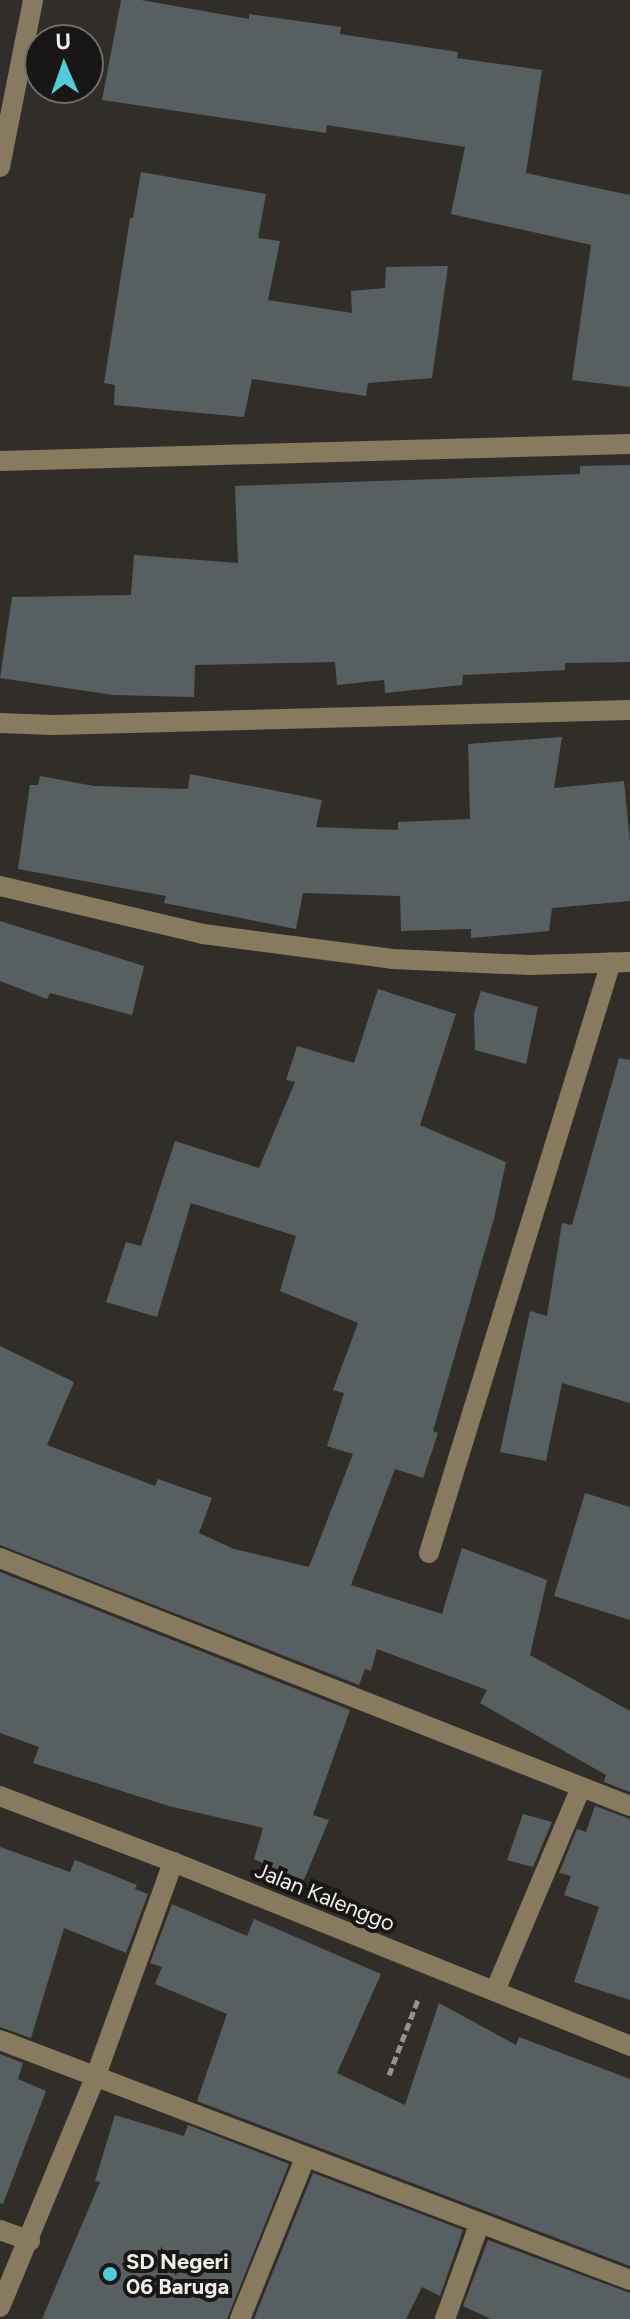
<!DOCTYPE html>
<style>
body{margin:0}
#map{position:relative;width:630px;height:2319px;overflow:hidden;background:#312e2a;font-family:Figtree,sans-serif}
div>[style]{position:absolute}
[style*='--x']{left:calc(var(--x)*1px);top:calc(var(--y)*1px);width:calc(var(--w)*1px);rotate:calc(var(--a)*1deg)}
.building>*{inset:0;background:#585f60}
.path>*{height:5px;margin-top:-2.5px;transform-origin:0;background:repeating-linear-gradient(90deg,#94928e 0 8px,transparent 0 12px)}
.minor>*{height:20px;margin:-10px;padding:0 10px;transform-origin:10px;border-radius:10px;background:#887a5f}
.dots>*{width:22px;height:22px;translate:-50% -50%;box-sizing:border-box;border:4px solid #181715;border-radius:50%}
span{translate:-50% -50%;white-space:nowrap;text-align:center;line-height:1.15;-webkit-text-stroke:8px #181715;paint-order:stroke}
.street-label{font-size:22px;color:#f1efec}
.poi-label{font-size:22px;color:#f1efec;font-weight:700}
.left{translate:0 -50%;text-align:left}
.north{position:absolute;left:24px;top:24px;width:80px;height:80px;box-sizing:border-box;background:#181715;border:2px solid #6f6d6b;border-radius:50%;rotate:358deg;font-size:22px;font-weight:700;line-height:32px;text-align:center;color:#f1efec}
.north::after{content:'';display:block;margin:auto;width:28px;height:36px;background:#53cbda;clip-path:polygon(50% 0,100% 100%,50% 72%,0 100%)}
</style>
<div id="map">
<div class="building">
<i style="clip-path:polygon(121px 0,141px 0,249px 19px,249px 14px,341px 27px,340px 34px,458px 52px,457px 58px,542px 70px,526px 173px,630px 195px,630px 387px,572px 380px,591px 245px,451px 214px,465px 147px,327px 125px,326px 133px,102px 100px)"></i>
<i style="clip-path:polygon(141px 172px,266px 194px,258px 238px,280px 241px,268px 300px,352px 313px,351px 291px,385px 288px,386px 267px,448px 266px,432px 378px,368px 383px,366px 396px,252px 379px,244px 417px,114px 405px,115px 385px,104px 383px,130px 218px,133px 218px)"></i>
<i style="clip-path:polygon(630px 465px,630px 662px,565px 663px,565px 670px,463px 675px,462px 685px,385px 693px,384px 680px,337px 685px,335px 662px,195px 665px,194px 697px,113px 695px,0 678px,12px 597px,131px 595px,134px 555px,238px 563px,235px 486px,580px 474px,580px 466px)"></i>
<i style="clip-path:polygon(562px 737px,554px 788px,624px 781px,630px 842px,630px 901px,552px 908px,549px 931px,471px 938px,471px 929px,401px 931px,400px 896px,303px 893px,296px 929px,164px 903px,166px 896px,18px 869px,30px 785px,38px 785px,40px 776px,94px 786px,188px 789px,190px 774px,322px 800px,316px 827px,398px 830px,398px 822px,470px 819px,468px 744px)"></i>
<i style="clip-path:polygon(0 921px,144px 966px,132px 1015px,50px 993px,47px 999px,0 981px)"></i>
<i style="clip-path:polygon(378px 989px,456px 1014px,420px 1125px,506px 1162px,494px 1219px,433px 1431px,438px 1433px,423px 1478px,395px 1469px,351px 1585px,442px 1614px,462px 1548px,547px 1580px,530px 1655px,630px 1711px,630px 1792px,604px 1782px,606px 1775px,480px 1703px,487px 1690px,377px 1649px,371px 1671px,365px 1669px,359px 1685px,0 1545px,0 1346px,74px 1382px,47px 1445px,155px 1486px,158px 1479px,212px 1498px,199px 1533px,234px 1549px,309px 1567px,353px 1454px,327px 1446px,344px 1393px,333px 1390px,358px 1323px,280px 1291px,296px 1236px,191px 1203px,157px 1317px,106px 1302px,126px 1242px,141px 1246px,175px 1141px,259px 1168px,295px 1082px,286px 1080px,297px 1046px,354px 1063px)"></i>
<i style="clip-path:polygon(481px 991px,538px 1007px,526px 1064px,475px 1050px,474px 1014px)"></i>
<i style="clip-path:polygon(619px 1058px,630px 1060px,630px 1403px,562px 1383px,546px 1461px,500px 1452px,530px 1311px,547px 1316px,562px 1223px,572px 1225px)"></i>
<i style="clip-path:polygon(585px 1493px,630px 1507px,630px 1620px,554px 1596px)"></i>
<i style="clip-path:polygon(0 1572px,350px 1710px,313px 1815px,329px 1820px,303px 1882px,254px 1859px,263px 1828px,169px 1806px,33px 1763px,39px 1747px,0 1733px)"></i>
<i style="clip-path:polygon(595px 1806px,630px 1819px,630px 2000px,574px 1982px,599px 1907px,564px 1895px,571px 1876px,559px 1873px,577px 1829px,586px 1832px)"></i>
<i style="clip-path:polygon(523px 1814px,552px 1822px,533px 1867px,507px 1860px)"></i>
<i style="clip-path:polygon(0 1847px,70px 1872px,75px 1860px,137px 1885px,135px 1889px,148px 1894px,126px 1953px,64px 1928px,31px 2038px,0 2027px)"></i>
<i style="clip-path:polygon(172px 1904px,247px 1936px,254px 1919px,381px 1974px,337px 2073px,405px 2105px,439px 2003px,516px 2045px,519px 2037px,630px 2079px,630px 2266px,197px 2101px,227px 2014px,155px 1984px,162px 1967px,150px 1963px)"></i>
<i style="clip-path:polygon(0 2054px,23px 2063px,18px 2079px,46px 2091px,3px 2204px,0 2203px)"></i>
<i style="clip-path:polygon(115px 2115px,184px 2136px,188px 2125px,289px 2164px,227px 2319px,42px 2319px,100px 2182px,95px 2181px)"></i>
<i style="clip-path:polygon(313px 2173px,463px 2230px,440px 2296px,422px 2287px,406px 2319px,254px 2319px)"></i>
<i style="clip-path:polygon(488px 2240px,630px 2293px,630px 2319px,491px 2319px,463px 2306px)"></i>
</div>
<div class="path">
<i style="--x:389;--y:2075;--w:84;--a:-69"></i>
</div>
<div class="minor">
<i style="--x:0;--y:167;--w:170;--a:-78.8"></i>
<i style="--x:0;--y:461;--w:630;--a:-1.55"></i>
<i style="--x:0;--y:723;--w:53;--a:2.2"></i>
<i style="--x:53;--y:725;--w:577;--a:-1.49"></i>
<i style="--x:0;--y:886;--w:209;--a:13.3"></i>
<i style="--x:203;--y:934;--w:191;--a:7.5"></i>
<i style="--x:392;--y:959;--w:138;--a:2.5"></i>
<i style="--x:530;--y:965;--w:100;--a:-1.7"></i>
<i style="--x:429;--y:1553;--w:618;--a:-72.88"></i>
<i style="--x:0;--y:1558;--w:677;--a:21.49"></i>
<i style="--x:0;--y:1796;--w:185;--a:20.9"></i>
<i style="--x:173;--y:1862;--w:493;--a:21.9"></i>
<i style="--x:495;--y:1991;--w:221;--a:-67.1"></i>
<i style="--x:0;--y:2040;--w:674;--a:20.85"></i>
<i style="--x:0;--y:2230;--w:32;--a:20"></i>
<i style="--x:0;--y:2307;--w:248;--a:-67.5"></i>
<i style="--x:95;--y:2078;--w:230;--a:-70.1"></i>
<i style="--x:240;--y:2319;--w:174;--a:-68"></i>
<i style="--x:445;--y:2319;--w:100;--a:-70.1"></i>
</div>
<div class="dots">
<i style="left:110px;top:2274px;background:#53cbda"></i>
</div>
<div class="street-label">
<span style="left:325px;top:1897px;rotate:22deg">Jalan Kalenggo</span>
</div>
<div class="poi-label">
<span class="left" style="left:126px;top:2274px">SD Negeri<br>06 Baruga</span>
</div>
<div class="north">U</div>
</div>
